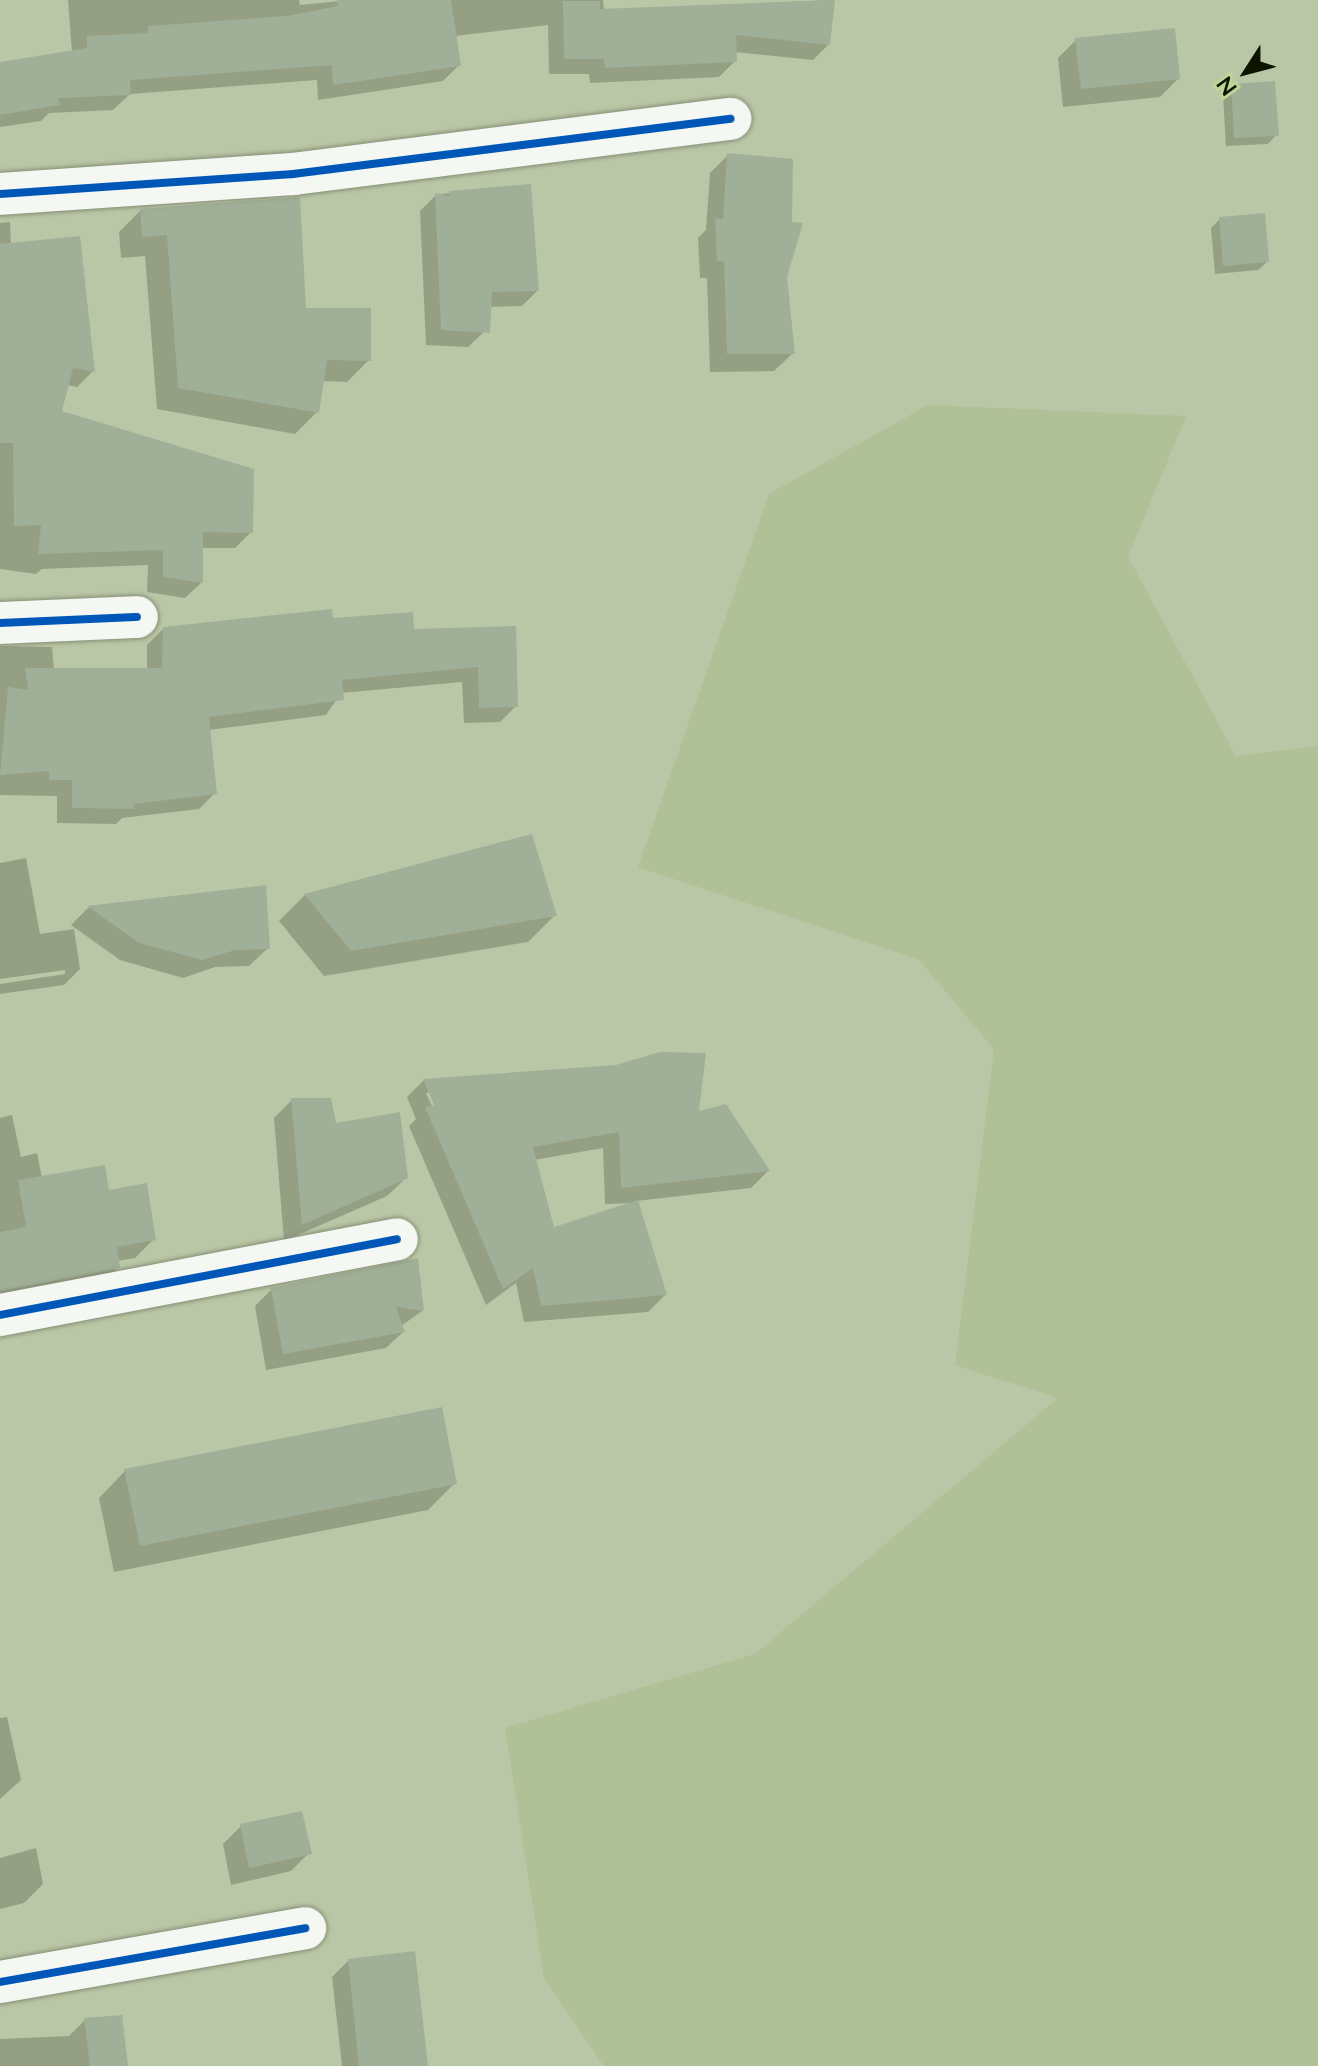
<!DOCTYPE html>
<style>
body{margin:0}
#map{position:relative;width:1318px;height:2066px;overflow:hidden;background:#bac7a6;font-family:Lato,sans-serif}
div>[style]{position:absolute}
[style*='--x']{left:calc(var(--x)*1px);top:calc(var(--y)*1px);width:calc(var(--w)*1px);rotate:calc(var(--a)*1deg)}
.green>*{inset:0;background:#b0c097}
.shadow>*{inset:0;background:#0003}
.building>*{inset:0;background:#a0af97}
.roads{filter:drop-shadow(0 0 2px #868f76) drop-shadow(0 0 2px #868f76)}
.minor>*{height:42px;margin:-21px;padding:0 21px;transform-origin:21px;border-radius:21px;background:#f5f7f2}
.cycleway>*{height:8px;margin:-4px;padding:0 4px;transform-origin:4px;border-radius:4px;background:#0057b8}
span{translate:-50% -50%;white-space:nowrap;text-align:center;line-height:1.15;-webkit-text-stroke:8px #bdd598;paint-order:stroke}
.north{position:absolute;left:1206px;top:32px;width:80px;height:80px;-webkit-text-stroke:6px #bdd598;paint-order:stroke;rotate:234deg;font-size:22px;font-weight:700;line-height:32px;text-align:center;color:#0d1501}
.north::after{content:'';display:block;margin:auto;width:28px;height:36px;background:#0d1501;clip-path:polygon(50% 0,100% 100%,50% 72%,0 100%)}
</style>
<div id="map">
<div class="green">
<i style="clip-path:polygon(928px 405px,1186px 416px,1128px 557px,1236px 756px,1318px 746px,1318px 2066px,604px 2066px,544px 1978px,505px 1728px,755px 1654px,1058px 1398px,955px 1365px,994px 1049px,919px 960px,638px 867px,769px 494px)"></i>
</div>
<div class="shadow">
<i style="clip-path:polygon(68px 0,299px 0,300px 5px,350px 0,603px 0,604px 10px,833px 0,828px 45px,813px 60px,735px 52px,735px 61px,719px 77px,590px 83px,589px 74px,549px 74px,548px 25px,455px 36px,459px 65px,443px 81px,318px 100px,317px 80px,130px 94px,113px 110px,49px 113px,41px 121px,0 127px,0 64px,72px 53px)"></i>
<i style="clip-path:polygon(1076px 40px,1178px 79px,1160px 97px,1063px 107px,1058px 58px)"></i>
<i style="clip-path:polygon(1232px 86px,1276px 135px,1268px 144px,1226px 146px,1223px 95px)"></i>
<i style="clip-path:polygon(728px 155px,785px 277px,793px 353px,774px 371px,710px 372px,707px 278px,700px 278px,698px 238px,706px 230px,710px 173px)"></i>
<i style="clip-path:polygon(450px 193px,537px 291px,522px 306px,487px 307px,484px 332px,468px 347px,426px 345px,420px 211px,436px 195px)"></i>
<i style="clip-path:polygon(141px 210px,304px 310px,369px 360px,347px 382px,322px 381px,317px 412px,295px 434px,157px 409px,145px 256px,121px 258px,119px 232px)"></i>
<i style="clip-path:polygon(1220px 219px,1267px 262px,1258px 270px,1215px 274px,1211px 228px)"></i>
<i style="clip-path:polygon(10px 222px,11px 245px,93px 371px,77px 387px,66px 385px,60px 412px,251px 532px,235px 548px,201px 548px,201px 583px,185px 598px,147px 592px,148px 565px,42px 569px,36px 574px,0 569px,0 223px)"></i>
<i style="clip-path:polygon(331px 620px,413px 631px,514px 628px,516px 706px,500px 722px,464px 723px,462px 682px,341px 693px,326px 715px,208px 730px,215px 793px,199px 809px,122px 818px,116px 824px,57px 823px,57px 796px,0 795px,0 646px,52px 647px,54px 670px,147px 670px,147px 645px,163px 629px)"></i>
<i style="clip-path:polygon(531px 837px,555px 915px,528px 942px,324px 976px,279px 921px,305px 895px)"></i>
<i style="clip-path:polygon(26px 858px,40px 934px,74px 929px,80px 969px,64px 985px,0 994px,0 984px,65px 974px,65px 970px,0 979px,0 863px)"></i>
<i style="clip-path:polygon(265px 888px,268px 948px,249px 966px,215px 967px,183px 978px,120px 960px,71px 925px,88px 908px)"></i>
<i style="clip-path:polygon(evenodd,616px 1067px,696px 1113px,768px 1171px,751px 1188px,636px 1201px,665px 1295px,648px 1312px,524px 1322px,516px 1283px,486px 1305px,409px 1126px,416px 1119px,407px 1097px,423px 1081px,616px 1067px,426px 1093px,431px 1093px,440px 1114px,436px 1115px,426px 1093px,616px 1067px,603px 1148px,605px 1204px,634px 1203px,553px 1229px,534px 1160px,603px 1148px)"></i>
<i style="clip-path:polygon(292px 1100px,406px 1178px,387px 1196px,284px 1241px,274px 1118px)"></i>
<i style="clip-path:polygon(12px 1115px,21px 1157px,37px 1153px,42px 1178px,108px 1192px,154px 1239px,135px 1258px,117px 1261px,118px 1267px,100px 1286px,0 1305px,0 1118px)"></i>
<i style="clip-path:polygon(416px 1260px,422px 1311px,401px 1326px,403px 1332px,386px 1348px,266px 1370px,255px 1306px,272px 1289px)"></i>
<i style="clip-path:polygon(125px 1471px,455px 1483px,428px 1510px,114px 1572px,99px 1498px)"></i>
<i style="clip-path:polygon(7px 1717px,21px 1780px,0 1799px,0 1718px)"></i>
<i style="clip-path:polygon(241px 1826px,309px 1853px,291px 1871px,231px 1885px,223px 1844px)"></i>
<i style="clip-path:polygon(36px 1848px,43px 1884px,24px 1903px,0 1909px,0 1858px)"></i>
<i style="clip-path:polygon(348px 1961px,425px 2066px,342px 2066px,332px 1977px)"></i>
<i style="clip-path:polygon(85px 2020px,126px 2066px,0 2066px,0 2039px,69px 2036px)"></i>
</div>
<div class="building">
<i style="clip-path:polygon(337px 0,451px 0,461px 66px,333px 85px,332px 65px,130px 80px,131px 95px,58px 98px,60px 105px,0 115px,0 62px,87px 48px,87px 36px,148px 33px,148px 26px,287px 16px,338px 6px)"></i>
<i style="clip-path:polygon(835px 0,830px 45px,736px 35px,737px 62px,605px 68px,604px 59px,564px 59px,563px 1px,600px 1px,600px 9px)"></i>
<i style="clip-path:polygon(1175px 28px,1180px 79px,1081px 89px,1075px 38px)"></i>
<i style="clip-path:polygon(1275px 81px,1279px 136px,1234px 138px,1231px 84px)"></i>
<i style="clip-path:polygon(727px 153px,793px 159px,792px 222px,803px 223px,787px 277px,795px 354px,727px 354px,724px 261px,717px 261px,715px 218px,723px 219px)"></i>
<i style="clip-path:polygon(531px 184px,539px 291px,492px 292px,490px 333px,441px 330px,435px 193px,449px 196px,449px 191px)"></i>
<i style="clip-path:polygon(300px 197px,306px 308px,371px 308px,371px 361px,327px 360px,319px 413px,178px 388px,167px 235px,142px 237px,140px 209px)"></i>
<i style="clip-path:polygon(1265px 213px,1269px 262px,1223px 266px,1219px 217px)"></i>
<i style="clip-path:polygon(80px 236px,95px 372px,73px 368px,62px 411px,254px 469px,253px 533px,203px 532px,203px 583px,163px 577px,163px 550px,38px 554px,41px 525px,14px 526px,13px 443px,0 443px,0 244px)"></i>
<i style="clip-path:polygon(332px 609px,333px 618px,413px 612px,414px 629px,516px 626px,518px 707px,479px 708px,478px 667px,342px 680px,344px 700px,209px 717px,217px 794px,134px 804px,134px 809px,72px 808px,72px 780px,49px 780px,49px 771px,0 775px,8px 687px,28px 690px,25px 668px,162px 668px,163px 627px)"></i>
<i style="clip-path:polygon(532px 834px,557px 916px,351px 951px,304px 894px)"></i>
<i style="clip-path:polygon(266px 885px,270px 949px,235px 950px,202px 960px,139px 943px,87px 906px)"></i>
<i style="clip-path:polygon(660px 1052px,706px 1053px,699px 1111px,726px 1104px,770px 1171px,621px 1188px,619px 1132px,533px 1147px,554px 1227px,638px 1200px,667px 1295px,541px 1306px,533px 1268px,503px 1289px,425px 1107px,434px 1105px,423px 1079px,616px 1065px)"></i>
<i style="clip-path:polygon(291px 1098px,331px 1098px,336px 1123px,400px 1112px,408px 1178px,302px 1225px)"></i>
<i style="clip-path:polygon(105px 1165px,109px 1190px,147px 1183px,156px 1240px,117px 1247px,120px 1268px,0 1291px,0 1232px,26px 1227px,18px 1180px)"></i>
<i style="clip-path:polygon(418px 1258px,424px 1311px,396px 1307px,405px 1332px,283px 1354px,271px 1288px)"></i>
<i style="clip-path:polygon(442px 1407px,457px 1484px,140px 1546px,124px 1469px)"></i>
<i style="clip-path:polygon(302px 1811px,312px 1854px,249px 1868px,240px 1824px)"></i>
<i style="clip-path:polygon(415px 1951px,428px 2066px,359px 2066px,348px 1959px)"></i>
<i style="clip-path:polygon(122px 2015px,128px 2066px,90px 2066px,84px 2018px)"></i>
</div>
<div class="roads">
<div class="minor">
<i style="--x:0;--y:194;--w:294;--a:-3.9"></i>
<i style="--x:293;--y:174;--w:441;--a:-7.2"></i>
<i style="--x:0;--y:623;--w:137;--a:-2.5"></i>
<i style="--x:0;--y:1315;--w:404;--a:-10.8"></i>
<i style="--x:0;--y:1982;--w:310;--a:-10"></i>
</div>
</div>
<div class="cycleway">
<i style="--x:0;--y:194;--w:294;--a:-3.9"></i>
<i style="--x:293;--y:174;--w:441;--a:-7.2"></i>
<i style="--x:0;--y:623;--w:137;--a:-2.5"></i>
<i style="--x:0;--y:1315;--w:404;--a:-10.8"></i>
<i style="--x:0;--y:1982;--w:310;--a:-10"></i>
</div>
<div class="north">N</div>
</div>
